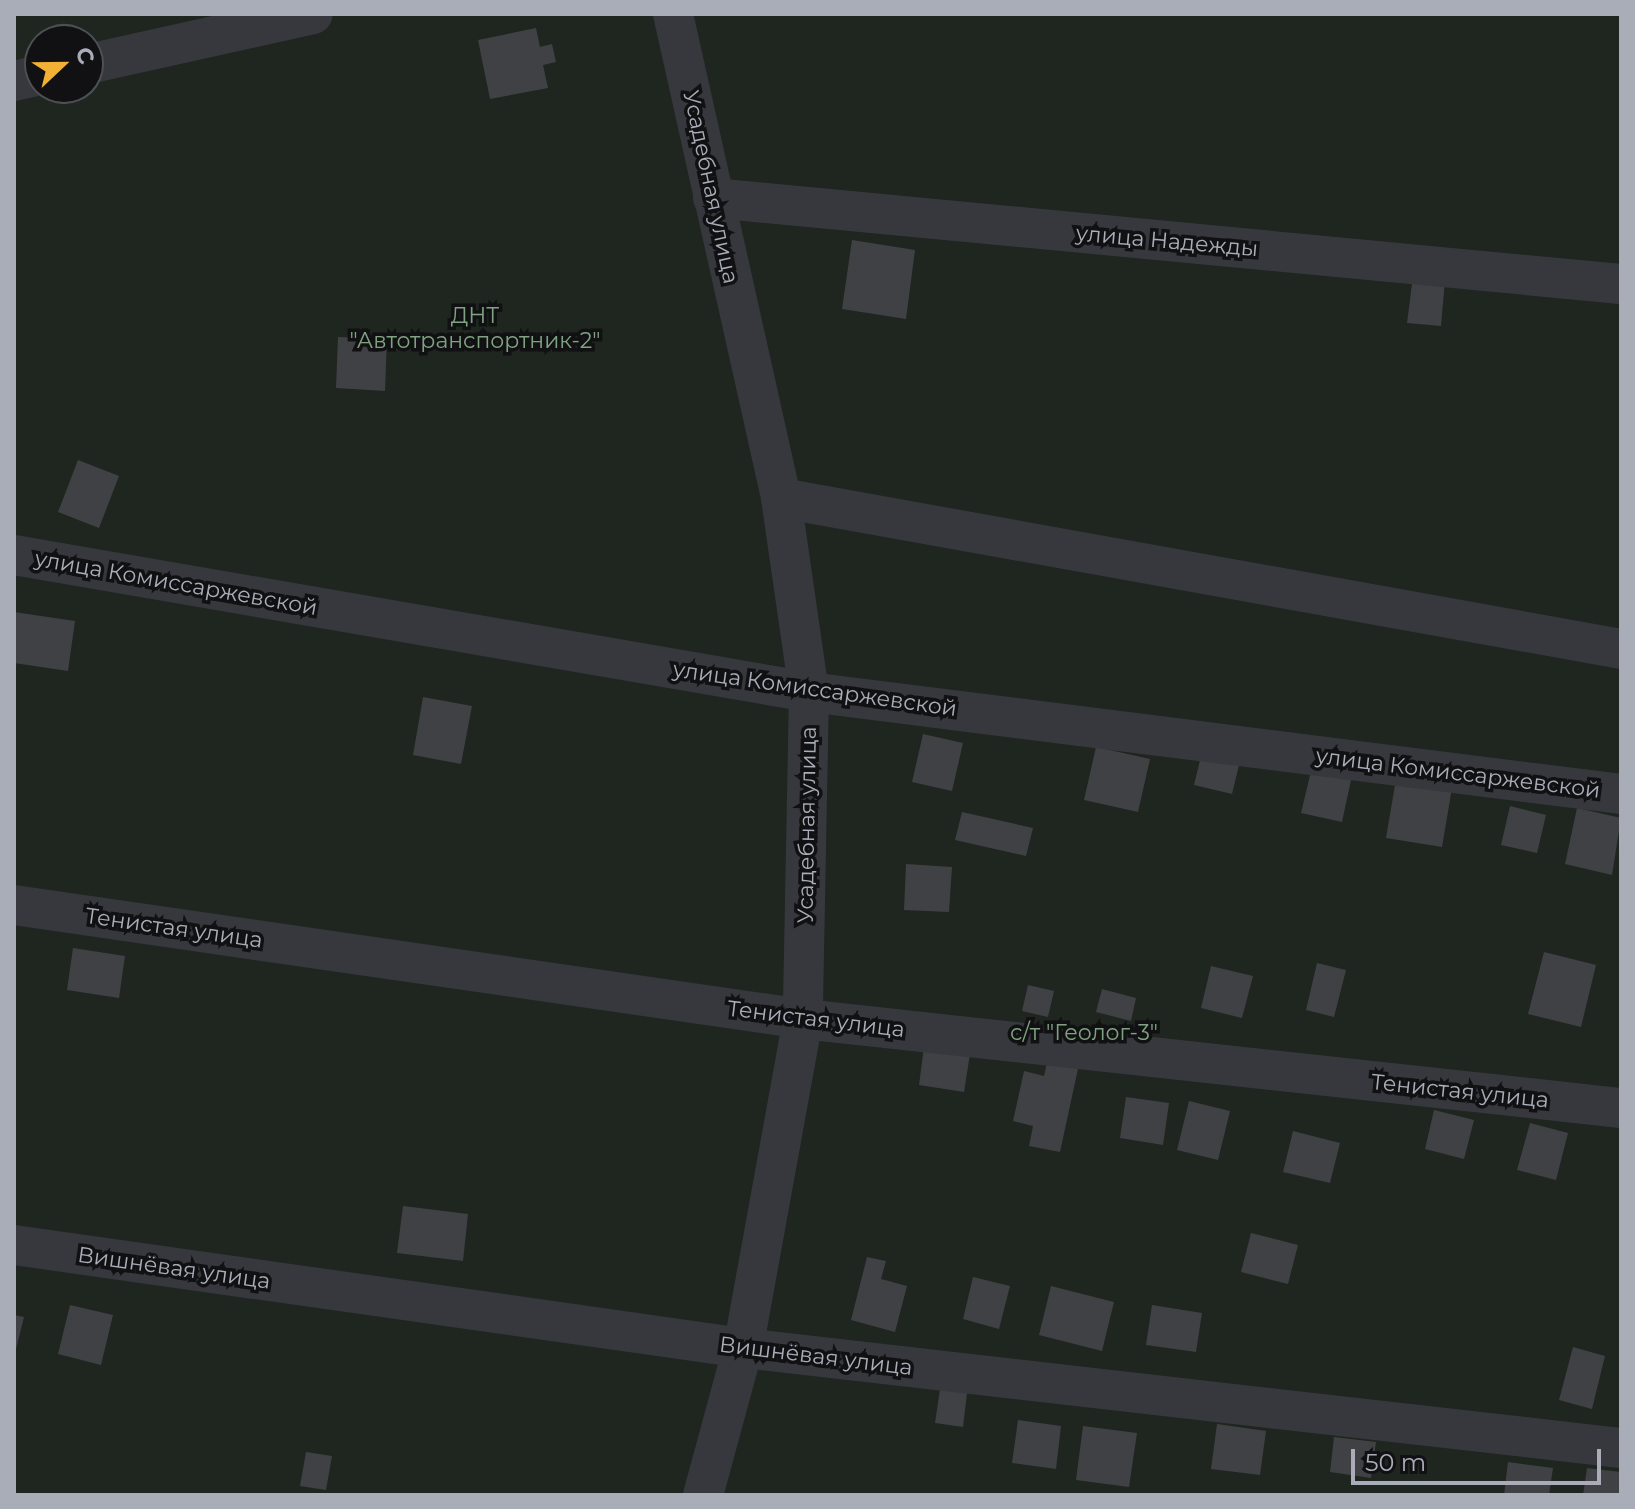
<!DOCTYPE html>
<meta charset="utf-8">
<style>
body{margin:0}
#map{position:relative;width:1635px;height:1509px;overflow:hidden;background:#161618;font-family:Montserrat,sans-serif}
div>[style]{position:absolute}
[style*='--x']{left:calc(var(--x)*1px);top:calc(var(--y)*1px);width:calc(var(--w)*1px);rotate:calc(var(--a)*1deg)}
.green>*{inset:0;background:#1e261f}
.building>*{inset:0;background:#404145}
.minor>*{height:40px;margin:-20px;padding:0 20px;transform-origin:20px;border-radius:20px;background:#37383d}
span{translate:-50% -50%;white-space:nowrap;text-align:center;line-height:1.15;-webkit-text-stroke:7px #111113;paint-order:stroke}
.street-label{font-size:22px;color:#a8adb8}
.park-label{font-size:22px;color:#7fa381}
.frame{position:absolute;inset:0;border:16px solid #a8adb8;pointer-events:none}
.north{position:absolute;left:24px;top:24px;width:80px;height:80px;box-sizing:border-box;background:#111113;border:2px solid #4d4f55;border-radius:50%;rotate:68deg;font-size:22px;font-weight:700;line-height:32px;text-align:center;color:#a8adb8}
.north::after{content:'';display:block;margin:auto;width:28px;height:36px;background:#f2b134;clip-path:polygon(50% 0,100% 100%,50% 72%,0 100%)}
.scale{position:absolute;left:1351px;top:1449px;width:250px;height:36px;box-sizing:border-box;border:4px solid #a8adb8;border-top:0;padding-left:10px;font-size:24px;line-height:28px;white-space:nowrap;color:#a8adb8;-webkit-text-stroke:6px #111113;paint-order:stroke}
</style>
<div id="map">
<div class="green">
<i style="clip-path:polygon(evenodd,14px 14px,1621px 14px,1621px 1495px,14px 1495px,14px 14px,40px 40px,88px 40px,88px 88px,40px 88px,40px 40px)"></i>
</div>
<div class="building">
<i style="clip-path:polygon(536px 28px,540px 47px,552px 44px,556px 62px,543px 65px,548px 88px,490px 99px,478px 40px)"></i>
<i style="clip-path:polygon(852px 240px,915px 250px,906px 319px,842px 309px)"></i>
<i style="clip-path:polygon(1413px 276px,1445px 280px,1441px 326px,1407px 323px)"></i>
<i style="clip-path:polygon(338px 337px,387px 339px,385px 391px,336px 388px)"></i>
<i style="clip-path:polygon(78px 460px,119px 476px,99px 528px,58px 512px)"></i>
<i style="clip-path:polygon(14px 612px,75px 621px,68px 671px,14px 663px)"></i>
<i style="clip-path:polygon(423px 697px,472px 706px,461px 764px,413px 755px)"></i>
<i style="clip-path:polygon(923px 734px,963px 743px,952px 791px,912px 782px)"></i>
<i style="clip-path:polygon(1096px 747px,1150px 759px,1138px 812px,1084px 800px)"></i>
<i style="clip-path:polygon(1202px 752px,1240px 761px,1232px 794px,1194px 785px)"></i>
<i style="clip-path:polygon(1311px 771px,1351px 780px,1342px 822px,1301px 813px)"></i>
<i style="clip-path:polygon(1396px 779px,1452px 788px,1442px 847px,1386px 838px)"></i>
<i style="clip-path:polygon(1510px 806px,1546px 815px,1537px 853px,1501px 845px)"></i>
<i style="clip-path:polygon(1577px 808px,1621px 818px,1612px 875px,1565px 864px)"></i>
<i style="clip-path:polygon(962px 812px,1033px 828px,1026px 856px,955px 840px)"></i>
<i style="clip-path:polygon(906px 864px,952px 867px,949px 912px,904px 910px)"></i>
<i style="clip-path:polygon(73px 948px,125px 956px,119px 998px,67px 990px)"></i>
<i style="clip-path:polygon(1544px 952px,1596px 965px,1581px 1027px,1528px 1014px)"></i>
<i style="clip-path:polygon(1317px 963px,1346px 970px,1334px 1017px,1306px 1010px)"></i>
<i style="clip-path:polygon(1211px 966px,1253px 976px,1242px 1018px,1201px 1008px)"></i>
<i style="clip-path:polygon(1028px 985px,1054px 991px,1048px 1017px,1022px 1011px)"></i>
<i style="clip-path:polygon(1102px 989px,1136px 998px,1131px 1021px,1096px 1012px)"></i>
<i style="clip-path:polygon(924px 1047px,970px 1054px,964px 1092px,919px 1085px)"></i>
<i style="clip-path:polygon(1048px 1058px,1079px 1064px,1060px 1152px,1029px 1146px,1033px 1126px,1013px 1121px,1024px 1071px,1044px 1076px)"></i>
<i style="clip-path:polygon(1126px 1097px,1169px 1103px,1163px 1145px,1120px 1138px)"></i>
<i style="clip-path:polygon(1189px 1101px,1230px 1111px,1218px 1160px,1177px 1150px)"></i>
<i style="clip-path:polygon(1434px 1110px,1474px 1120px,1464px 1159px,1425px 1149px)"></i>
<i style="clip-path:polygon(1530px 1123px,1568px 1133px,1556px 1180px,1517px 1170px)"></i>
<i style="clip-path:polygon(1293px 1131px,1340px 1143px,1330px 1183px,1283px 1172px)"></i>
<i style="clip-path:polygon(403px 1206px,468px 1214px,463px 1261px,397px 1253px)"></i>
<i style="clip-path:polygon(1251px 1233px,1298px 1245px,1288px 1284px,1241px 1272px)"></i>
<i style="clip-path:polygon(867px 1257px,886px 1261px,881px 1279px,907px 1286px,895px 1332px,851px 1320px)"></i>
<i style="clip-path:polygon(973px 1277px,1010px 1286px,999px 1329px,963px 1319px)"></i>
<i style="clip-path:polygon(1051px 1286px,1114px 1302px,1102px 1351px,1039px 1335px)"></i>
<i style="clip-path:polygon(70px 1305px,113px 1315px,101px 1365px,58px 1354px)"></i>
<i style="clip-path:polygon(1152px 1305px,1202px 1313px,1196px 1352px,1146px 1345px)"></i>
<i style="clip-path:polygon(14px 1315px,24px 1317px,15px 1353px,14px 1353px)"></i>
<i style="clip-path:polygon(1573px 1347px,1605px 1356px,1592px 1409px,1559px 1400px)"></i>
<i style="clip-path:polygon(940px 1389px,967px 1393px,963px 1427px,935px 1423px)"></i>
<i style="clip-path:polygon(1018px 1420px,1061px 1426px,1056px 1469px,1012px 1463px)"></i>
<i style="clip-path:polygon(1217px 1424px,1266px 1431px,1260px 1475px,1211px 1469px)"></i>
<i style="clip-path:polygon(1083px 1426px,1137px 1433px,1129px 1487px,1076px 1480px)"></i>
<i style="clip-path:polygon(1334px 1437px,1376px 1442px,1371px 1478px,1330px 1472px)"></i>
<i style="clip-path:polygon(306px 1452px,332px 1456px,326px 1490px,300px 1486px)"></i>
<i style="clip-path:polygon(1508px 1462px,1553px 1468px,1549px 1495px,1504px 1495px)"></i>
<i style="clip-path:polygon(1587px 1468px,1621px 1472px,1621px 1495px,1583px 1495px)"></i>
</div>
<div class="minor">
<i style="--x:673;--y:14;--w:496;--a:77.4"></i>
<i style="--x:781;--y:498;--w:196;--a:81.8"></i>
<i style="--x:809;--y:692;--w:327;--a:91.1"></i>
<i style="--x:803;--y:1019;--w:334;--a:100.3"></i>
<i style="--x:743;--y:1348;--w:152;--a:105.2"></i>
<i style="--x:88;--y:64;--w:230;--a:-12.5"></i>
<i style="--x:14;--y:81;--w:27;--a:-13"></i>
<i style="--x:713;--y:198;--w:912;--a:5.41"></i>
<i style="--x:781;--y:498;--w:853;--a:10.19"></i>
<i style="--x:14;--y:555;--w:807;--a:9.78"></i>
<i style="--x:809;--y:692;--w:818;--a:7.16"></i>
<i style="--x:14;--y:905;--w:797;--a:8.22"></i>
<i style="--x:803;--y:1019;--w:823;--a:6.21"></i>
<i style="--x:14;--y:1245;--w:736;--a:8.04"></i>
<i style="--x:743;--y:1348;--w:884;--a:6.5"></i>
</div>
<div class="street-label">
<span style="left:711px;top:187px;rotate:78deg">Усадебная улица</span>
<span style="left:1167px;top:241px;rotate:5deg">улица Надежды</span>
<span style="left:176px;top:583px;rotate:10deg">улица Комиссаржевской</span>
<span style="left:815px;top:689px;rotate:8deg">улица Комиссаржевской</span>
<span style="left:1458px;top:773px;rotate:7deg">улица Комиссаржевской</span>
<span style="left:807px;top:825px;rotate:-89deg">Усадебная улица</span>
<span style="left:174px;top:928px;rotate:8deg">Тенистая улица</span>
<span style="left:816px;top:1019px;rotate:7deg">Тенистая улица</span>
<span style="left:1460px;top:1091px;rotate:6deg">Тенистая улица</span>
<span style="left:174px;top:1268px;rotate:8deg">Вишнёвая улица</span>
<span style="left:816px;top:1356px;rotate:7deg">Вишнёвая улица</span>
</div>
<div class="park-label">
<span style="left:475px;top:328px">ДНТ<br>"Автотранспортник-2"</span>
<span style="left:1084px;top:1033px">с/т "Геолог-3"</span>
</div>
<div class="frame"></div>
<div class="north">С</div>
<div class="scale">50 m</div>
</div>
